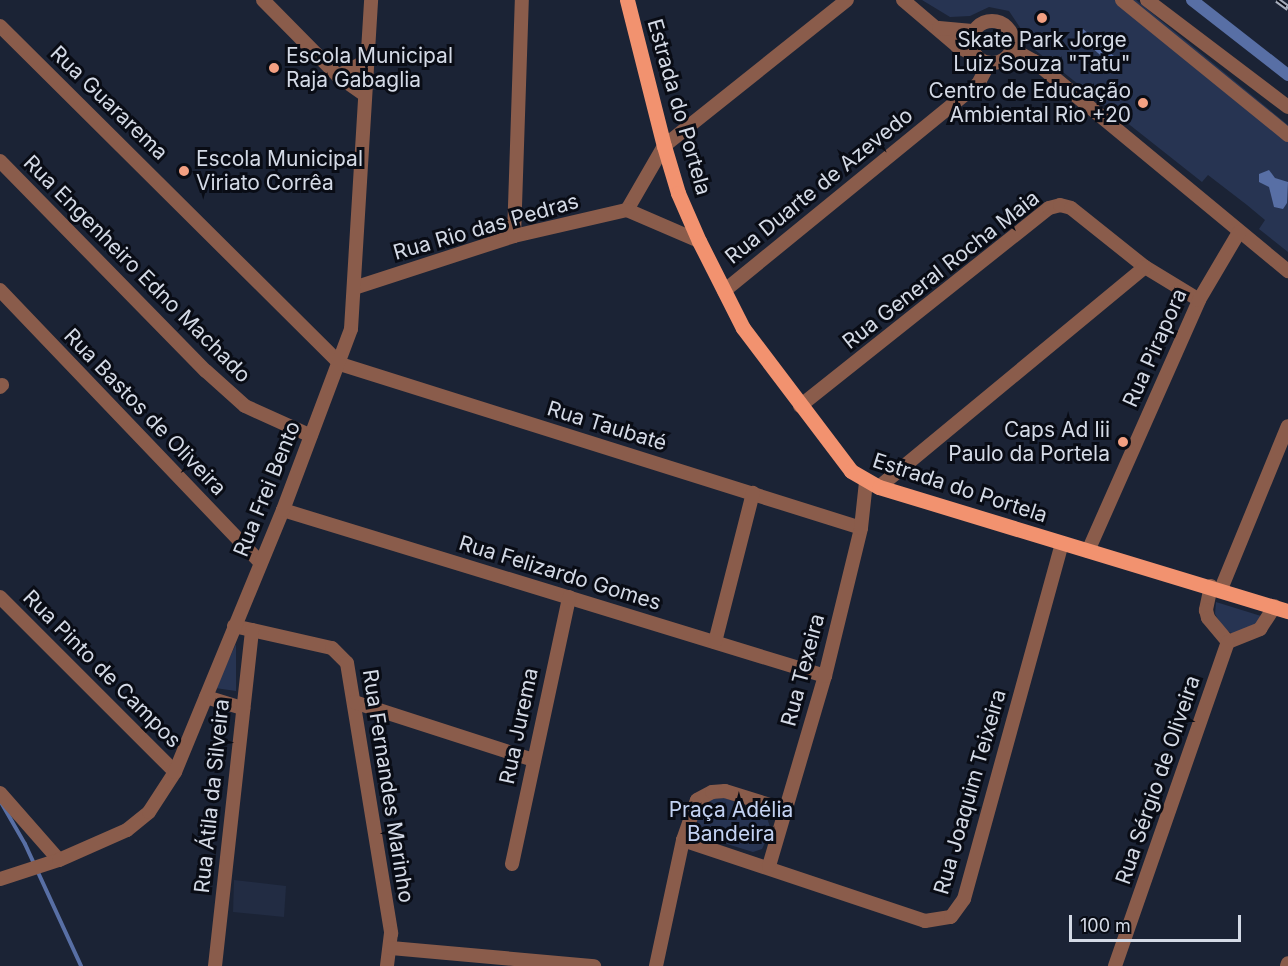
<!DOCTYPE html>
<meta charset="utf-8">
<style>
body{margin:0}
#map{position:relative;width:1288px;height:966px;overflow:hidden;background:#1b2335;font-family:Inter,sans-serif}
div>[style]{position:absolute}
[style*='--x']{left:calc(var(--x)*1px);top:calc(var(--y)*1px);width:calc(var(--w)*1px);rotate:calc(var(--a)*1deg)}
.built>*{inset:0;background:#222c43}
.green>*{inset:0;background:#273452}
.water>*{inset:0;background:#586fa5}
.stream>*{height:4px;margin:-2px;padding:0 2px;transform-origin:2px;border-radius:2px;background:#586fa5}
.canal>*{height:12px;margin:-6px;padding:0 6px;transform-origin:6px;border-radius:6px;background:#586fa5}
.minor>*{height:14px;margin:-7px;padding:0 7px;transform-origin:7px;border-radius:7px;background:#8a5c4b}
.minor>.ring{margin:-7px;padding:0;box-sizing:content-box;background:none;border:14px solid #8a5c4b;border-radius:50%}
.major>*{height:15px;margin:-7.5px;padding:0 7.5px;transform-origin:7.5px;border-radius:7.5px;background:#f2926f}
.rail>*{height:6px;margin-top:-3px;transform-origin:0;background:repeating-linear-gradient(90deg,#090c15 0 11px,#a8aebc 0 22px);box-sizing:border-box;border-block:2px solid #a8aebc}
.dots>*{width:16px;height:16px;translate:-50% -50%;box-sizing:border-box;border:3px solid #090c15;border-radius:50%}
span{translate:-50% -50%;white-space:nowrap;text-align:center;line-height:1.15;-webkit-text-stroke:6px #090c15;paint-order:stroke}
.poi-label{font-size:21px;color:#d4dae6}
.left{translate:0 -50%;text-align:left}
.right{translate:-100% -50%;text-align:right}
.street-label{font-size:21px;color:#d4dae6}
.park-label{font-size:21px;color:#c3d2f2}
.scale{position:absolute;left:1069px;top:915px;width:172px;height:27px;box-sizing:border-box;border:3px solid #d4dae6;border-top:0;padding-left:8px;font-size:18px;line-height:21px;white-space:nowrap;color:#d4dae6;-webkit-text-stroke:4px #090c15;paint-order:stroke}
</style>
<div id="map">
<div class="built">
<i style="clip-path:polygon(234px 880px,286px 886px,284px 917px,233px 912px)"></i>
</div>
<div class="green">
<i style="clip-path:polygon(922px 0,1136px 0,1288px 125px,1288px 252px,1259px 229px,1265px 220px,1247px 205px,1208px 175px,1202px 182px,1035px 50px,1009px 11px,989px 7px,970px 16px,950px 17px)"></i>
<i style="clip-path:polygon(1216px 602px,1261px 616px,1257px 626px,1233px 634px,1224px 629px,1215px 614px)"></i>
<i style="clip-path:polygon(236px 644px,236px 691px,215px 688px)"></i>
<i style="clip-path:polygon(725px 798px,765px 812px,771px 830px,762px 849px,753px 852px,714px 840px,696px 829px,694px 818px,704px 799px)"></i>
</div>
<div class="water">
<i style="clip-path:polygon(1083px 29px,1115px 57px,1109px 63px,1078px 35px)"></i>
<i style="clip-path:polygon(1269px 170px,1275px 178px,1288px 182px,1287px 203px,1283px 209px,1274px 207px,1269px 187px,1259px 182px,1259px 174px)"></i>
</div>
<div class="stream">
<i style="--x:2;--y:804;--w:46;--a:60.1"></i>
<i style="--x:25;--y:844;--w:134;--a:65.3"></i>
</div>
<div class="canal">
<i style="--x:1192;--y:0;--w:122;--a:38"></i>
</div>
<div class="minor">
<i style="--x:263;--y:0;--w:107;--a:45.4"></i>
<i style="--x:338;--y:76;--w:33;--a:35"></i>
<i style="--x:903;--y:0;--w:71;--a:40.4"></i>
<i style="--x:957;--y:46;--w:22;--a:27"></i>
<i style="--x:1122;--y:0;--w:214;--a:39.1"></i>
<i style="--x:1147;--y:0;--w:177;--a:37.2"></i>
<i class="ring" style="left:971px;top:21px;width:28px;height:28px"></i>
<i style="--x:0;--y:26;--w:479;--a:44.8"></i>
<i style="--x:340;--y:364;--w:546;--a:17.47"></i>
<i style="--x:939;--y:28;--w:36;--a:5"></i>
<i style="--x:1012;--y:49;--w:25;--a:29"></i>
<i style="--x:1034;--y:61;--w:330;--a:39.6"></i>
<i style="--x:338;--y:76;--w:34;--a:-28"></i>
<i style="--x:0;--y:161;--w:294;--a:45.6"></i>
<i style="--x:206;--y:371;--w:52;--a:41.9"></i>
<i style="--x:245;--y:406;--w:72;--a:24.4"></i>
<i style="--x:627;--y:210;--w:74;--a:-60"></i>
<i style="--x:664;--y:146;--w:234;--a:-38.6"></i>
<i style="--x:514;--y:236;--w:236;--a:-88.1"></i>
<i style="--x:357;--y:287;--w:165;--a:-18"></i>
<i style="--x:514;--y:236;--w:116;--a:-13"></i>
<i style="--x:627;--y:210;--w:78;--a:23.3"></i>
<i style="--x:0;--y:290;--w:376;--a:46.3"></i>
<i style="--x:724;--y:291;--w:328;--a:-39.2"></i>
<i style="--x:978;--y:84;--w:24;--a:-62"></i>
<i style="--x:0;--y:387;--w:3;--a:-45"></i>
<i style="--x:800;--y:406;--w:318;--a:-38.5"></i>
<i style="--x:1049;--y:208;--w:11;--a:-15"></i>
<i style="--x:1060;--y:205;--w:11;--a:15"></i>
<i style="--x:1071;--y:208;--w:95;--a:38.6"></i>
<i style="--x:1145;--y:267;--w:63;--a:31.4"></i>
<i style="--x:879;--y:487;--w:345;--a:-39.6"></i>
<i style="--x:283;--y:510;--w:567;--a:17.03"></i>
<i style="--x:1088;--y:551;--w:274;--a:-66.1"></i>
<i style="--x:1199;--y:300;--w:79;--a:-59.5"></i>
<i style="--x:1211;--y:586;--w:25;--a:102"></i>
<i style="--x:1206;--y:610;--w:8;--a:76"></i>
<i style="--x:1208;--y:618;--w:31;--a:50"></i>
<i style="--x:1221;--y:589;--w:176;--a:-67.7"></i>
<i style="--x:0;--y:597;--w:247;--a:45"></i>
<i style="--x:234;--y:626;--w:100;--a:12.7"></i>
<i style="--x:332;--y:648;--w:21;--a:45"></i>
<i style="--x:347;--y:663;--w:274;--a:80.7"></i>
<i style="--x:391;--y:933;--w:33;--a:97"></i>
<i style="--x:715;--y:642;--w:154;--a:-75.7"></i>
<i style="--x:1228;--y:642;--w:35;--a:-22"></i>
<i style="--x:1260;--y:629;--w:27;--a:-57"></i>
<i style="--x:206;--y:697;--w:39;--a:17"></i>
<i style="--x:354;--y:702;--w:189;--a:17.9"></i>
<i style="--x:0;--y:793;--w:89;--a:48.6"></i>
<i style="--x:683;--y:840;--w:255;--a:18.5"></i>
<i style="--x:925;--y:921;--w:26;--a:-9"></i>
<i style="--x:951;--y:917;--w:22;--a:-54"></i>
<i style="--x:964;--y:899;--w:369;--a:-74.6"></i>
<i style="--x:512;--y:864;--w:273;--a:-77.9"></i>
<i style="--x:769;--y:866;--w:198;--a:-73.6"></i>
<i style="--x:825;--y:676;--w:152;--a:-76.3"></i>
<i style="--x:861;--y:528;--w:46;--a:-83.8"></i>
<i style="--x:0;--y:879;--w:62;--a:-17.9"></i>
<i style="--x:59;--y:860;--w:74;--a:-23.8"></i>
<i style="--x:127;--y:830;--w:28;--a:-39"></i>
<i style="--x:149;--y:812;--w:48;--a:-57"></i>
<i style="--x:175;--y:772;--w:283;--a:-67.6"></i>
<i style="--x:283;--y:510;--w:193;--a:-69.4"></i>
<i style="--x:351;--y:329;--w:330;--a:-86.5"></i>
<i style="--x:391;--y:948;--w:204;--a:5.1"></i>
<i style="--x:215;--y:966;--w:338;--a:-83.7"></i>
<i style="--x:656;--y:966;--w:129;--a:-77.9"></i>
<i style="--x:683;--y:840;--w:42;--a:-70.7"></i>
<i style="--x:697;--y:800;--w:17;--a:-28"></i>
<i style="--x:712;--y:792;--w:13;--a:-4"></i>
<i style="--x:725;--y:791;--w:64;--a:17.3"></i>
<i style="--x:1115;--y:966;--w:343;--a:-70.8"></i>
<i style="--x:1287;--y:966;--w:3;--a:-72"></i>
</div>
<div class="major">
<i style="--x:627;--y:0;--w:151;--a:75.8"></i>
<i style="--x:664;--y:146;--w:49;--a:73.4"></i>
<i style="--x:678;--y:193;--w:52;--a:66.4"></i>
<i style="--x:699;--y:241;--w:97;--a:63.2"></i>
<i style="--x:743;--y:328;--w:179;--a:52.9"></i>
<i style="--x:851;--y:471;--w:32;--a:30"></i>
<i style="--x:879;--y:487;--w:427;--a:16.9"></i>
</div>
<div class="rail">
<i style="--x:1277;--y:0;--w:14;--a:36"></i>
</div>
<div class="dots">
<i style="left:1042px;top:18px;background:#f3a082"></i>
<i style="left:274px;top:68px;background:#f3a082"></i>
<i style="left:1143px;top:103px;background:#f3a082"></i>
<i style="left:184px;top:171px;background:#f3a082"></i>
<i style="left:1123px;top:442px;background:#f3a082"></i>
</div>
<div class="poi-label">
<span style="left:1042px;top:52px">Skate Park Jorge<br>Luiz Souza "Tatu"</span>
<span class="left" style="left:286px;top:68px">Escola Municipal<br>Raja Gabaglia</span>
<span class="right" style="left:1131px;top:103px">Centro de Educação<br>Ambiental Rio +20</span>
<span class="left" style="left:196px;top:171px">Escola Municipal<br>Viriato Corrêa</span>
<span class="right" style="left:1110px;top:442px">Caps Ad Iii<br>Paulo da Portela</span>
</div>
<div class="street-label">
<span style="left:109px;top:103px;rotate:44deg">Rua Guararema</span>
<span style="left:679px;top:107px;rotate:74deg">Estrada do Portela</span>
<span style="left:819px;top:186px;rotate:-39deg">Rua Duarte de Azevedo</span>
<span style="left:486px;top:227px;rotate:-16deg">Rua Rio das Pedras</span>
<span style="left:137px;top:269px;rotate:45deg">Rua Engenheiro Edno Machado</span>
<span style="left:941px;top:270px;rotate:-38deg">Rua General Rocha Maia</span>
<span style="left:1155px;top:348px;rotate:-66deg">Rua Pirapora</span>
<span style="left:145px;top:412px;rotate:46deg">Rua Bastos de Oliveira</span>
<span style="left:607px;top:426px;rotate:17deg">Rua Taubaté</span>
<span style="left:960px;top:488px;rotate:18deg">Estrada do Portela</span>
<span style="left:267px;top:489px;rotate:-68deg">Rua Frei Bento</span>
<span style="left:560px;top:573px;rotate:17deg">Rua Felizardo Gomes</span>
<span style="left:102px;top:669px;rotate:45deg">Rua Pinto de Campos</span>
<span style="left:803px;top:670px;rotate:-75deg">Rua Texeira</span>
<span style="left:519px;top:726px;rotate:-78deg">Rua Jurema</span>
<span style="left:1158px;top:780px;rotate:-71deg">Rua Sérgio de Oliveira</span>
<span style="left:388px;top:786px;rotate:81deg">Rua Fernandes Marinho</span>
<span style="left:970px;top:792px;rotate:-74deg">Rua Joaquim Teixeira</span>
<span style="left:212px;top:796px;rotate:-84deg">Rua Átila da Silveira</span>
</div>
<div class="park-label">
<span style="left:731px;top:822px">Praça Adélia<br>Bandeira</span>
</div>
<div class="scale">100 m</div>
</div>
